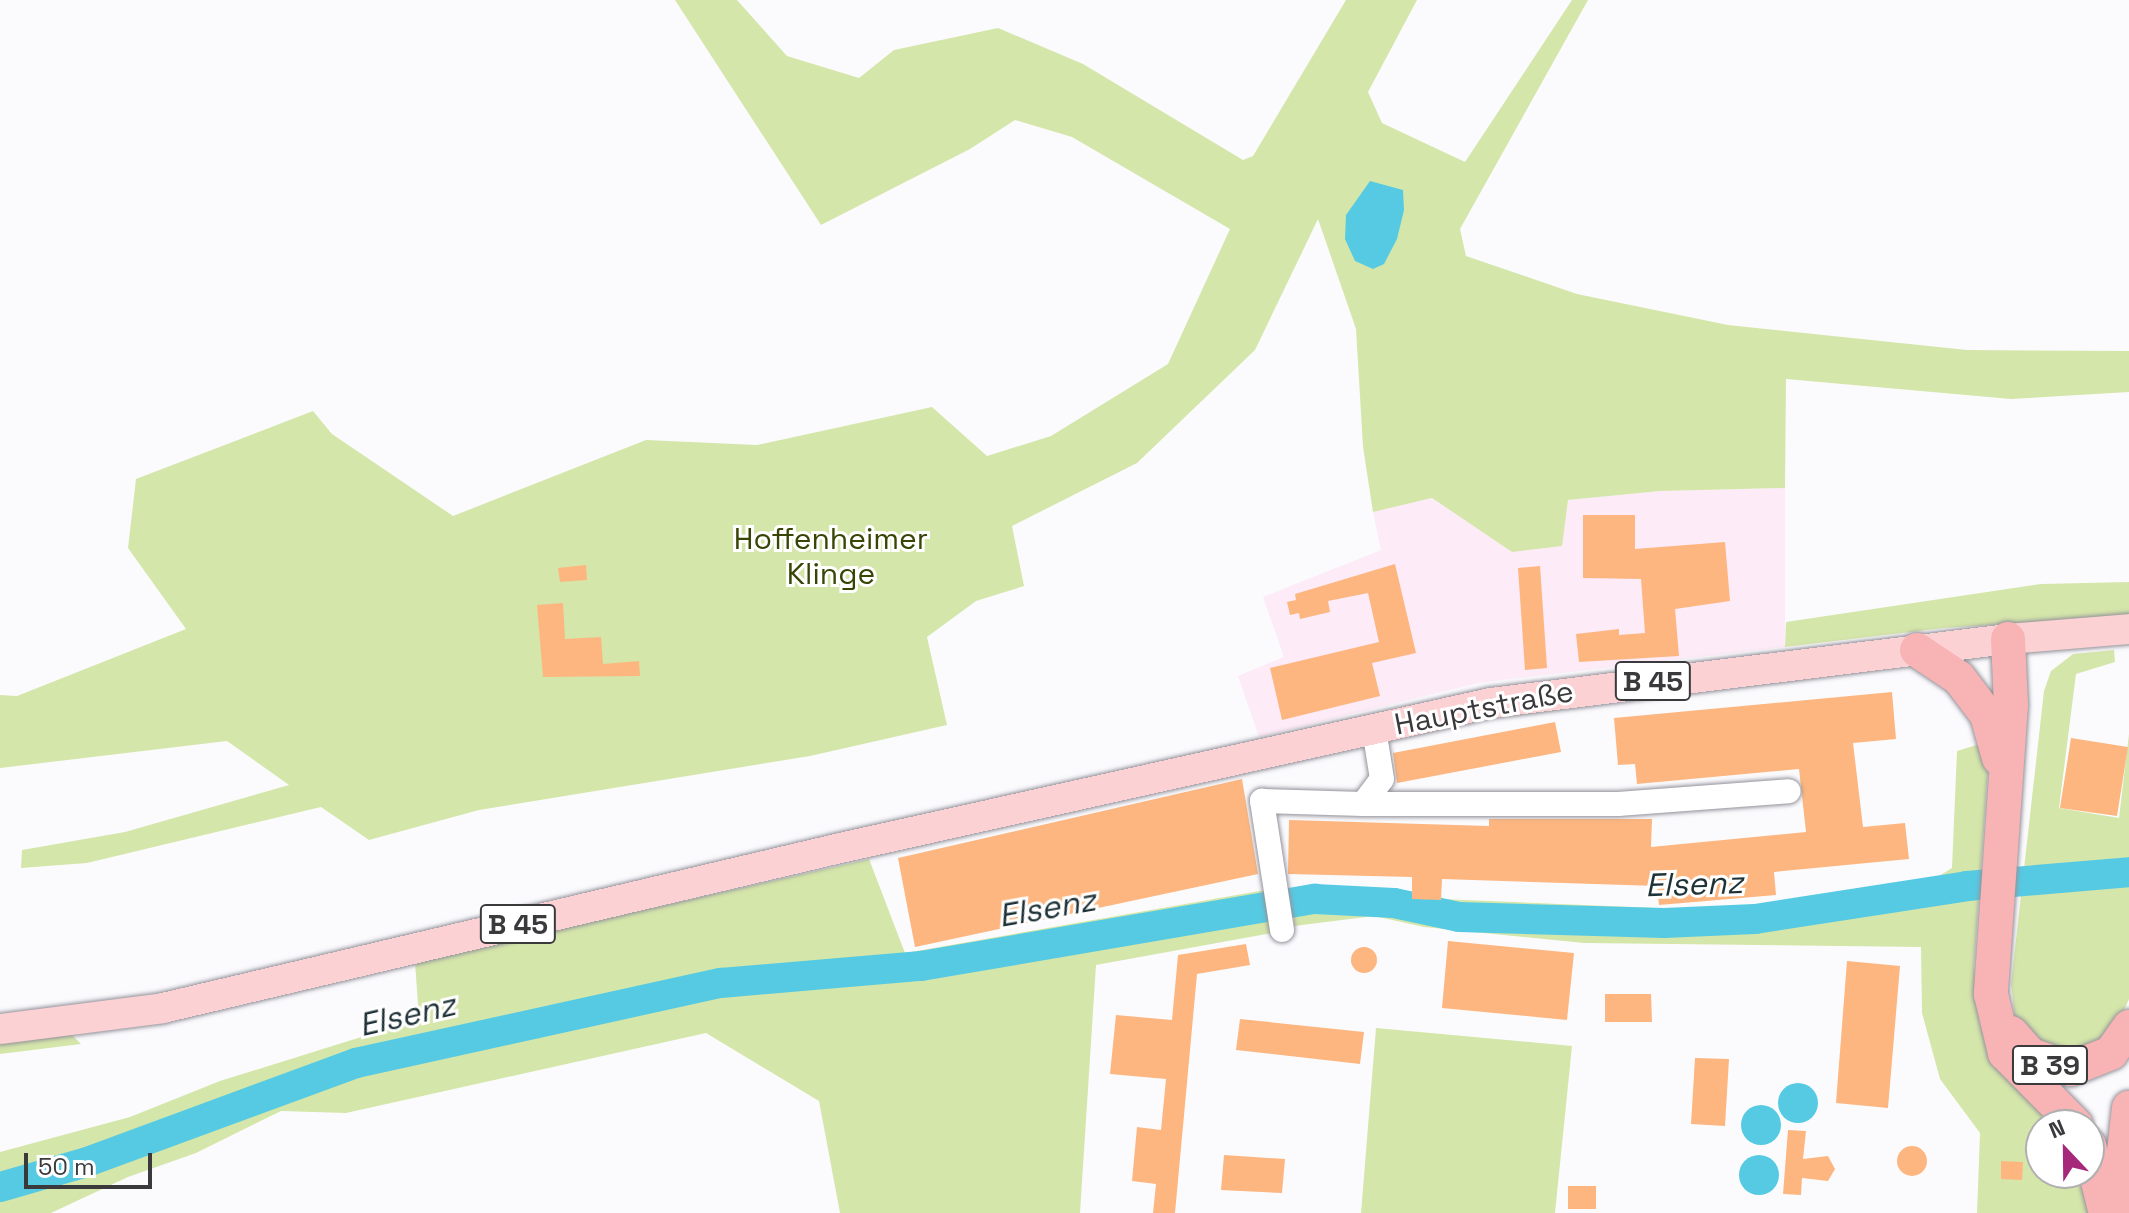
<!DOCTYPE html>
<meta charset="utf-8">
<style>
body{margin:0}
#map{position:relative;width:2129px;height:1213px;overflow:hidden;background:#fbfbfe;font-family:"Space Grotesk",sans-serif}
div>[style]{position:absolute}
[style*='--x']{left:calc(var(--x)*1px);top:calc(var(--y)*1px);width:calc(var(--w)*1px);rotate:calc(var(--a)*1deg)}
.commercial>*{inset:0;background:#fdebf7}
.green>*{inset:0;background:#d5e6aa}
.water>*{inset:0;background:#56cae3}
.round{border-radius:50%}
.river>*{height:30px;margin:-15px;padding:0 15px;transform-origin:15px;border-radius:15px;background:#56cae3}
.building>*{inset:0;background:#fdb67f}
.roads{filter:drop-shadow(0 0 2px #93929a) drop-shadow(0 0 2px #93929a)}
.minor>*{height:24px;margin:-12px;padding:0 12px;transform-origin:12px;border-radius:12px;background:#fff}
.major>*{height:30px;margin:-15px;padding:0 15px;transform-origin:15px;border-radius:15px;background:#fbd1d3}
.highway>*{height:34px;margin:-17px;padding:0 17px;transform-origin:17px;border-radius:17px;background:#f8b3b5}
span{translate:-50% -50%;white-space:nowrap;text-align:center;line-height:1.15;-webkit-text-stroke:6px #fff;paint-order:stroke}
.shield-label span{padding:2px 6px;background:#fff;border:2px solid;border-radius:6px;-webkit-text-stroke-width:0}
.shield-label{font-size:28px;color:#3a3a3d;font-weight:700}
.park-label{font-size:30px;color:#394505}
.street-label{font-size:30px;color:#3a3a3d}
.water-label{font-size:32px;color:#1d3136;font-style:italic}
.north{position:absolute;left:2025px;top:1109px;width:80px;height:80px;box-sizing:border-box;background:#fff;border:2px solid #b0b0b1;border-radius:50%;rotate:338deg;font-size:22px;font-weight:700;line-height:32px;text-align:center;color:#3a3a3d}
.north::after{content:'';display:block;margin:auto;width:28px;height:36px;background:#a6287a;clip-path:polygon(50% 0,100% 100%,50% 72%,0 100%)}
.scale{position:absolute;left:24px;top:1153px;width:128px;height:36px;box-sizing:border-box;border:4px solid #3a3a3d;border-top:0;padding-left:10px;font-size:24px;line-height:28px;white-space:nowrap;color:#3a3a3d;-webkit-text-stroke:6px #fff;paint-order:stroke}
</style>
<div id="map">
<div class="commercial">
<i style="clip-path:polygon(1785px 488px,1785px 647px,1478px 683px,1259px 737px,1238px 676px,1284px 657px,1263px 597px,1381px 550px,1373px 512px,1432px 498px,1512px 552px,1567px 500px,1660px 491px)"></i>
</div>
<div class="green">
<i style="clip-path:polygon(675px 0,737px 0,787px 56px,859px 78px,894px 50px,998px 28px,1083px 64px,1243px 160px,1253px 156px,1346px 0,1417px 0,1368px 92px,1382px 123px,1465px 162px,1572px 0,1588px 0,1460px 229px,1466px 256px,1577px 294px,1728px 325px,1967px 350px,2129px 351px,2129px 392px,2011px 399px,1786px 379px,1785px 488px,1660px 491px,1568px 500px,1562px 546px,1512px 552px,1432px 498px,1373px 512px,1363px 447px,1356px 329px,1318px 219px,1255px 350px,1137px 463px,1012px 526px,1024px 586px,976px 601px,927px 637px,947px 725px,810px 756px,479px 810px,369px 840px,321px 807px,87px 863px,21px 868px,22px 850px,125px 832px,289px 785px,227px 741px,0 768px,0 695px,17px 696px,186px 629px,128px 548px,136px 479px,313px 411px,332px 434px,453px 516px,646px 440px,757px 445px,932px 407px,987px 456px,1051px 436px,1168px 364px,1230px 229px,1072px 137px,1015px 120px,970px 149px,821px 225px)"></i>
<i style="clip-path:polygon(2129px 582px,2129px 616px,1944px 628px,1785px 647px,1786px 622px,2041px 584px)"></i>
<i style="clip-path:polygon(2114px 650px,2115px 662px,2076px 674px,2059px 808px,2119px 818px,2129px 734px,2129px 999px,2115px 1032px,2061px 1060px,2015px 1018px,2011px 984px,2044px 691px,2051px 671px,2073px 654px)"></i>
<i style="clip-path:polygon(1990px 741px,1974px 967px,1980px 1025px,1992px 1053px,2064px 1125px,2041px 1125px,2041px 1173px,2089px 1173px,2101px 1213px,1977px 1213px,1980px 1133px,1940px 1079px,1922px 1013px,1921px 947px,1584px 943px,1424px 927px,1374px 916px,1294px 926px,1294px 893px,1680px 909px,1765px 906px,1921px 887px,1952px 868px,1957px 751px)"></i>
<i style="clip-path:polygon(869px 859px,905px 953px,1271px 889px,1277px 932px,1096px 965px,1080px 1213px,840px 1213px,819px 1101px,706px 1033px,346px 1113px,281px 1111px,196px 1153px,128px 1177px,51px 1213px,0 1213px,0 1152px,130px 1117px,220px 1081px,419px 1019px,415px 962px)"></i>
<i style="clip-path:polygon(1376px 1028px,1572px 1046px,1555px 1213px,1361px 1213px)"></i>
<i style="clip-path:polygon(72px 1035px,81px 1044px,0 1054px,0 1041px)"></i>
</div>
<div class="water">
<i style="clip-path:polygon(1370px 181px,1403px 190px,1404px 210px,1397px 239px,1384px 264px,1373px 269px,1355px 261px,1345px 239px,1346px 215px)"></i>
<i class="round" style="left:1778px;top:1083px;width:40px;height:40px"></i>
<i class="round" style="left:1741px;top:1105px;width:40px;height:40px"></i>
<i class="round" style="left:1739px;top:1155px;width:40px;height:40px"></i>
</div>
<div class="river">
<i style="--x:0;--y:1187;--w:91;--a:-16"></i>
<i style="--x:87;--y:1162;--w:287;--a:-20.2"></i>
<i style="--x:356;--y:1063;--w:374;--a:-12.4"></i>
<i style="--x:721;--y:983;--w:201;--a:-4.9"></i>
<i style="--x:921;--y:966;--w:400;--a:-9.7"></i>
<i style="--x:1315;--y:899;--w:79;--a:2.9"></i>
<i style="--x:1394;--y:903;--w:66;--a:12.2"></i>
<i style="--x:1459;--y:917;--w:205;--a:1.7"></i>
<i style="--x:1664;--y:923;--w:91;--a:-2.5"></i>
<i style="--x:1755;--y:919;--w:215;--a:-8.8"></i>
<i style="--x:1967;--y:886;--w:163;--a:-4.9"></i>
</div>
<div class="building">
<i style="clip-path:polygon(1583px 515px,1635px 515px,1635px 549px,1725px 542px,1730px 601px,1675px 609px,1679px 656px,1579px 662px,1576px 634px,1619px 629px,1619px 635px,1645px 633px,1641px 579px,1583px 578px)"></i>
<i style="clip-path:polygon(1395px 564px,1416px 653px,1372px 663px,1380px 696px,1282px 720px,1270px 668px,1379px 642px,1368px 593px,1328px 601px,1330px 612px,1300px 619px,1299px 613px,1290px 615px,1287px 602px,1296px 600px,1295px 594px)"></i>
<i style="clip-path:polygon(586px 565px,587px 580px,560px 582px,558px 568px)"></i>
<i style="clip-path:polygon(1540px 566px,1547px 668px,1525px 670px,1518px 568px)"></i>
<i style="clip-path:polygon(563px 603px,565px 639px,601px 637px,603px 664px,639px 661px,640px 676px,543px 677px,537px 605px)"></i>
<i style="clip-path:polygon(1892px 692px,1896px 739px,1853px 743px,1863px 827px,1905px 823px,1909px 859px,1774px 872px,1776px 895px,1659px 905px,1657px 886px,1442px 879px,1441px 900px,1412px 899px,1412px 877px,1288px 874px,1289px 820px,1489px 826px,1489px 819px,1652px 819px,1651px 847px,1806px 832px,1799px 769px,1637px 784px,1635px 764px,1618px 765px,1614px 718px)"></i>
<i style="clip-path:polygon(1555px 722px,1561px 752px,1397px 783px,1393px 753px)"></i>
<i style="clip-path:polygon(2071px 738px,2128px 747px,2117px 816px,2060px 808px)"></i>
<i style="clip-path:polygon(1242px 779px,1258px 874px,915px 947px,898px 858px)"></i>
<i style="clip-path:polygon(1448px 941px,1574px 953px,1567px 1020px,1442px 1008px)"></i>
<i style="clip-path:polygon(1246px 944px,1250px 965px,1197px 974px,1175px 1213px,1153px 1213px,1156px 1184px,1132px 1181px,1137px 1127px,1161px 1130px,1166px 1079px,1110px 1074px,1116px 1015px,1172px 1020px,1178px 955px)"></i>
<i class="round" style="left:1351px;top:947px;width:26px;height:26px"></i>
<i style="clip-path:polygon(1847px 961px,1900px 966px,1888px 1108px,1836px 1103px)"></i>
<i style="clip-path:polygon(1605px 994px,1651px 994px,1652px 1022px,1605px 1022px)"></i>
<i style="clip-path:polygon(1240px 1019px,1364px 1032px,1360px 1064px,1236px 1050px)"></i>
<i style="clip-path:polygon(1695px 1058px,1729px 1059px,1725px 1126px,1691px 1124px)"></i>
<i style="clip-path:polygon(1788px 1130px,1806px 1131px,1803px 1159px,1828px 1156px,1835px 1169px,1828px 1181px,1802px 1178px,1801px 1195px,1783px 1194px)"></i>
<i class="round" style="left:1897px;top:1146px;width:30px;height:30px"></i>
<i style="clip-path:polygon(1224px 1155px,1285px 1159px,1282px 1193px,1221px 1190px)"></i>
<i style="clip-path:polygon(2001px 1161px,2023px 1162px,2022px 1180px,2001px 1179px)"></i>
<i style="clip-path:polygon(1568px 1186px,1596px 1186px,1596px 1209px,1568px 1209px)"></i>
</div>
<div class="roads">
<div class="minor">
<i style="--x:1363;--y:804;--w:255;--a:0"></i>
<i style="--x:1618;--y:804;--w:171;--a:-4.3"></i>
<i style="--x:1282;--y:930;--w:131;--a:-98.8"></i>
<i style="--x:1262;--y:801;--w:101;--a:1.7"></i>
<i style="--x:1363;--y:804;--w:31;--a:-53"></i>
<i style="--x:1382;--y:779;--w:51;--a:-99.1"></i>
</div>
<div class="major">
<i style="--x:0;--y:1029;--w:164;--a:-7.3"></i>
<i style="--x:163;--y:1008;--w:692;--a:-13.29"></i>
<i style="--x:836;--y:849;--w:671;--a:-12.57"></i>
<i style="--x:1491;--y:703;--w:521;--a:-7.06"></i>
<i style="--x:2008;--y:639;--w:121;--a:-4.7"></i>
</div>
<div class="highway">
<i style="--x:2008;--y:639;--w:66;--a:87.4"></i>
<i style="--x:2011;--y:705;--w:290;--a:94"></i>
<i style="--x:1991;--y:994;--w:61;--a:76.7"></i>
<i style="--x:2005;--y:1053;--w:101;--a:45.4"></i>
<i style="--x:1917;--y:650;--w:50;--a:33.7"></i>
<i style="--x:1959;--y:678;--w:46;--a:52.9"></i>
<i style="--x:1987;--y:715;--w:45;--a:74.4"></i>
<i style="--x:2011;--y:1033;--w:30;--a:48"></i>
<i style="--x:2031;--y:1055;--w:42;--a:19.3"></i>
<i style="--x:2071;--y:1069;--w:43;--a:-21.8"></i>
<i style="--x:2111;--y:1053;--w:32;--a:-55"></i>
<i style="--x:2089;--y:1145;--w:67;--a:76.2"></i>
<i style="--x:2117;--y:1213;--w:106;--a:-83.5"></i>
</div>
</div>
<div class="shield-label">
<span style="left:1653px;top:681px">B 45</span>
<span style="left:518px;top:924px">B 45</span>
<span style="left:2050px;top:1065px">B 39</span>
</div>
<div class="park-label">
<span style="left:831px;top:556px">Hoffenheimer<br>Klinge</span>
</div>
<div class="street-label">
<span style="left:1484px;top:708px;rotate:-11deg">Hauptstraße</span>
</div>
<div class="water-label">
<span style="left:1694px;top:884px;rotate:-2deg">Elsenz</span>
<span style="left:1047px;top:908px;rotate:-10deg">Elsenz</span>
<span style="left:407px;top:1015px;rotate:-13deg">Elsenz</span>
</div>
<div class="north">N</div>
<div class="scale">50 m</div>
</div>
